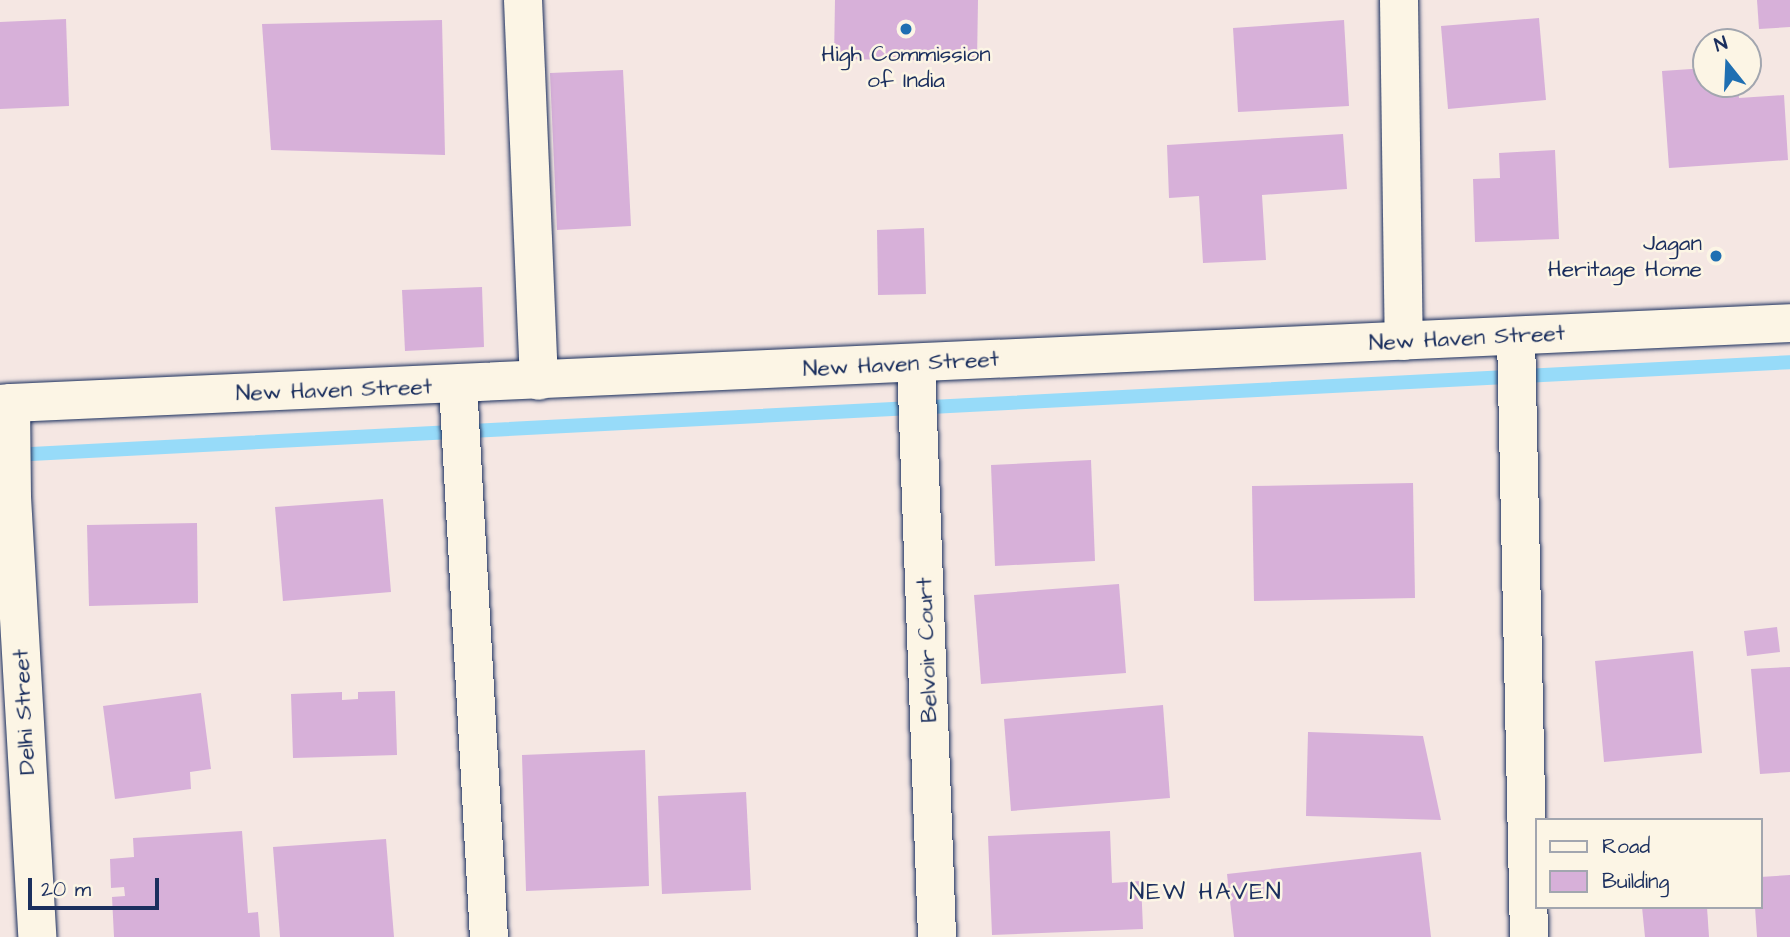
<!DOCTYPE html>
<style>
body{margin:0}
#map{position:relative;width:1790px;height:937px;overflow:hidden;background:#f5e7e3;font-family:"Architects Daughter",sans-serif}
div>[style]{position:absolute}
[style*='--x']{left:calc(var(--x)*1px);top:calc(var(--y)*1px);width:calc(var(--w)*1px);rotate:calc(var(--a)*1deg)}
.stream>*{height:14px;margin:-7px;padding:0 7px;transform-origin:7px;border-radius:7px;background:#97dbf9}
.building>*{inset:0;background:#d7b0d9}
.roads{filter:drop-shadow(0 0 2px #1b2f5e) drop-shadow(0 0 2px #1b2f5e)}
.street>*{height:38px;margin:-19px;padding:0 19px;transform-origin:19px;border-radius:19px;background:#fcf5e5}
.secondary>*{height:38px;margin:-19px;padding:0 19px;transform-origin:19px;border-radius:19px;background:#fcf5e5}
.dots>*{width:19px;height:19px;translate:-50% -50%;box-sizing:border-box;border:4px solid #fcf5e5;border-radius:50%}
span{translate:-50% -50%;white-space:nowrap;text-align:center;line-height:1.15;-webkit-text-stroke:5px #fcf5e5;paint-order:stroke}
.poi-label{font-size:23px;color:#1b2f5e}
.right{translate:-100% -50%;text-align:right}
.street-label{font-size:23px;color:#1b2f5e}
.neighbourhood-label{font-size:24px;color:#1b2f5e;letter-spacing:2px}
.legend{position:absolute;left:1535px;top:818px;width:228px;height:91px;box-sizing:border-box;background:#fcf5e5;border:2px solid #a2a6af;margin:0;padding:9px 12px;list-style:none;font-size:21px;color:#1b2f5e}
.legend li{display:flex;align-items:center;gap:14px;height:35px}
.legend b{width:35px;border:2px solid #a2a6af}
.north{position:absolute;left:1692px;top:28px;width:70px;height:70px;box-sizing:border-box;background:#fcf5e5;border:2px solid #a2a6af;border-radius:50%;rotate:342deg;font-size:19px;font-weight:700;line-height:28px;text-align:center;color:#1b2f5e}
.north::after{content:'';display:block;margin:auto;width:24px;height:32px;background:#1f6fb2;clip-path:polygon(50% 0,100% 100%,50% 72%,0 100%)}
.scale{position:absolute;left:28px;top:878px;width:131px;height:32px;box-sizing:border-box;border:4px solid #1b2f5e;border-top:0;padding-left:9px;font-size:21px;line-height:24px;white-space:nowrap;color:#1b2f5e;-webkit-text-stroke:5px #fcf5e5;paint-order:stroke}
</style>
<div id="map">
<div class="stream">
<i style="--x:12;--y:455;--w:1780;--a:-2.99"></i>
</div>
<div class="building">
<i style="clip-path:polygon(835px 0,978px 0,977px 61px,834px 59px)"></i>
<i style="clip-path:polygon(1757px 0,1790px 0,1790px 27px,1759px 29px)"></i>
<i style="clip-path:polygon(1539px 18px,1546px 100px,1448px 109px,1441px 26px)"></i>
<i style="clip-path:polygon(66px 19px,69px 106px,0 109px,0 22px)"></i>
<i style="clip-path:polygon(442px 20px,445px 155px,271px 150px,262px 24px)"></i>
<i style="clip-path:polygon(1344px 20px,1349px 106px,1238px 112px,1233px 28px)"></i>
<i style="clip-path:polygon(1706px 68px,1706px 84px,1738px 84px,1739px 98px,1784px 95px,1788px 160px,1669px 168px,1662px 71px)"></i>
<i style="clip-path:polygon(623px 70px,631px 226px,557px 230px,550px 73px)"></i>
<i style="clip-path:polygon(1343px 134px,1347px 189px,1262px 195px,1266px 260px,1203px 263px,1199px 196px,1169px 198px,1167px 145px)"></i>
<i style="clip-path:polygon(1555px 150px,1559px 239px,1475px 242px,1473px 179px,1500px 178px,1499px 153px)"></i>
<i style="clip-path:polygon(924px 228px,926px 294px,878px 295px,877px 230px)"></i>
<i style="clip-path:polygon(482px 287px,484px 347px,405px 351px,402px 290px)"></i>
<i style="clip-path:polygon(1091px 460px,1095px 561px,995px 566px,991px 465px)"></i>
<i style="clip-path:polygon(1413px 483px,1415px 598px,1254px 601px,1252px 486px)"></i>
<i style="clip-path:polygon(383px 499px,391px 592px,283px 601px,275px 507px)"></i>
<i style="clip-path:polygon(197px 523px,198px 603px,89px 606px,87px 525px)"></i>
<i style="clip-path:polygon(1119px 584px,1126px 673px,981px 684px,974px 595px)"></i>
<i style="clip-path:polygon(1777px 627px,1780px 652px,1747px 656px,1744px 631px)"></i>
<i style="clip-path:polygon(1693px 651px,1702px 753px,1604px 762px,1595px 661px)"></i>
<i style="clip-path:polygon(1790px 667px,1790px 772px,1760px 774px,1751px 669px)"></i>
<i style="clip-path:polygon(395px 691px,397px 755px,293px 758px,291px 694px,342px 692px,342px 700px,358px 699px,358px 692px)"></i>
<i style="clip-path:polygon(201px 693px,211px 769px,190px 772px,191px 789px,115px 799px,103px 706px)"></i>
<i style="clip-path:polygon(1163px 705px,1170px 798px,1011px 811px,1004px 719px)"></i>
<i style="clip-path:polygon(1308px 732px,1423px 736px,1441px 820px,1306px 816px)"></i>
<i style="clip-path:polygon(645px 750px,649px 886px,526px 891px,522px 755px)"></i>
<i style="clip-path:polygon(746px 792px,751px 890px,662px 894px,658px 796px)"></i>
<i style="clip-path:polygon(242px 831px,248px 913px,258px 912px,260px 937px,114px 937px,112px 897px,125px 896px,124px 887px,111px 888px,110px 859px,134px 857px,133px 838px)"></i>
<i style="clip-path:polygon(1110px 831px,1112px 883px,1141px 881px,1143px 929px,992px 935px,988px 836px)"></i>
<i style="clip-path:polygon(386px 839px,394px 937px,280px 937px,273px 847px)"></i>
<i style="clip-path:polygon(1421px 852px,1431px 937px,1234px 937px,1227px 874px)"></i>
<i style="clip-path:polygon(1790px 875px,1790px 937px,1757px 937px,1755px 907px,1760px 907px,1760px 877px)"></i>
<i style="clip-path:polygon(1642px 907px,1707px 907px,1709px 937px,1645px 937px)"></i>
</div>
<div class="roads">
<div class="street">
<i style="--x:523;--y:0;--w:381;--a:87.6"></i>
<i style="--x:1399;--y:0;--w:341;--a:89.2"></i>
<i style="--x:1516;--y:336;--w:601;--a:88.76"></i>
<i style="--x:916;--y:363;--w:574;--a:87.9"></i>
<i style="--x:458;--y:385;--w:553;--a:86.79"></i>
<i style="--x:11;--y:403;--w:1781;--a:-2.57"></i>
</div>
<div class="secondary">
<i style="--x:0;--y:404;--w:11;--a:-5"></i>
<i style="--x:11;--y:403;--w:94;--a:89.4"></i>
<i style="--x:12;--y:497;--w:441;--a:86.7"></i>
</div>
</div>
<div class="dots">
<i style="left:906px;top:29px;background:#1f6fb2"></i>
<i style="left:1716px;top:256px;background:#1f6fb2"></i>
</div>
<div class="poi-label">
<span style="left:906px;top:67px">High Commission<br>of India</span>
<span class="right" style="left:1702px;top:256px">Jagan<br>Heritage Home</span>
</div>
<div class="street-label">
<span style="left:1467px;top:338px;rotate:-3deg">New Haven Street</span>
<span style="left:901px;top:364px;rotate:-3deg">New Haven Street</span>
<span style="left:334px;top:390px;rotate:-2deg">New Haven Street</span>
<span style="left:927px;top:650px;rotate:-92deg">Belvoir Court</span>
<span style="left:24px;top:712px;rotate:-93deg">Delhi Street</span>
</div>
<div class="neighbourhood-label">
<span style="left:1206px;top:893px">NEW HAVEN</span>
</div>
<ul class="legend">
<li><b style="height:9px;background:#fcf5e5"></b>Road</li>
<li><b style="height:19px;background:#d7b0d9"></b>Building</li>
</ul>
<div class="north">N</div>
<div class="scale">20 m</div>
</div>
